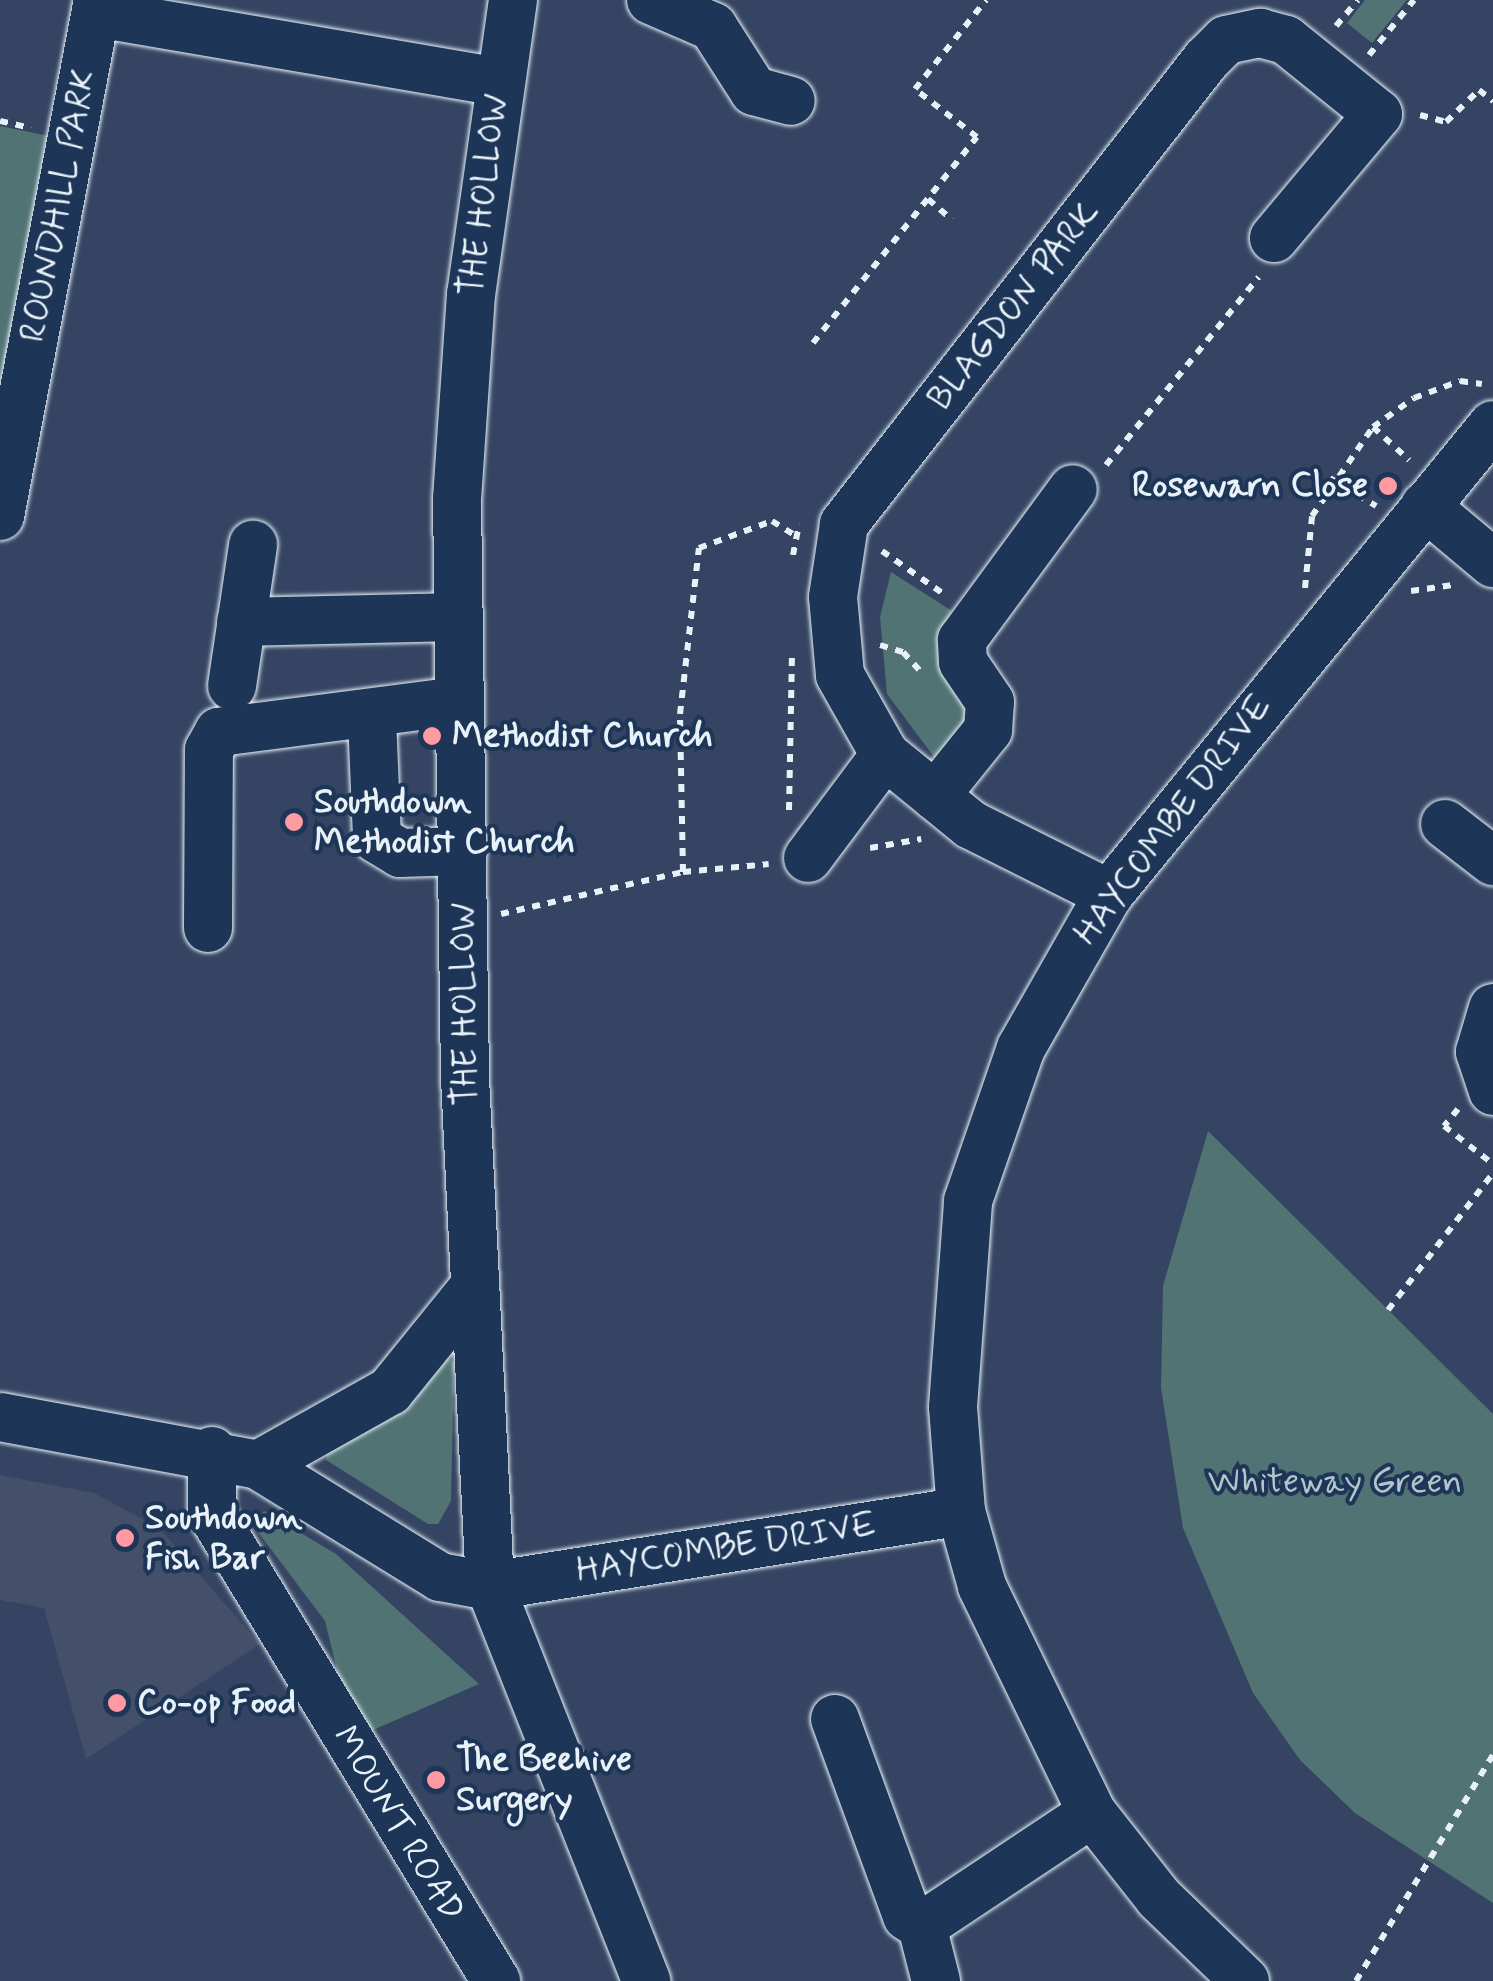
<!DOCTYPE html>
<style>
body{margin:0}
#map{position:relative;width:1493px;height:1981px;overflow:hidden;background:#344462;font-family:Mynerve,sans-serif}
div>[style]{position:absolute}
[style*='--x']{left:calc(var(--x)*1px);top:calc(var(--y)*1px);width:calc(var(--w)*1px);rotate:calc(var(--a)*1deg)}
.built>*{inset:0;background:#444f6a}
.green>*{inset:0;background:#517374}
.path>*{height:6px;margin-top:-3px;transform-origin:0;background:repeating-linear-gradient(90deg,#e8f1f8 0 8px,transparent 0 16px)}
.roads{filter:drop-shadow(0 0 2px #e8f1f8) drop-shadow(0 0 2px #e8f1f8)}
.minor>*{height:48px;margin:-24px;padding:0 24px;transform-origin:24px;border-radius:24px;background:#1d3557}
.dots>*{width:28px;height:28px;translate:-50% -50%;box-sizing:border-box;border:5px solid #1d3557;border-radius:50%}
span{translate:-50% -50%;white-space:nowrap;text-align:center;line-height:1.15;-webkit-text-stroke:8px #1d3557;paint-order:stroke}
.street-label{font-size:35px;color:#e8f1f8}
.poi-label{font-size:35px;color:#e8f1f8;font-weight:700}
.right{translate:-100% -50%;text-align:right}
.left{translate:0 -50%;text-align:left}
.park-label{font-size:35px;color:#b3c5ca}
</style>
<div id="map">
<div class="built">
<i style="clip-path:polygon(0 1475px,94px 1493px,159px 1528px,260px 1644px,86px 1759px,44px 1608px,0 1600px)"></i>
</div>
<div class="green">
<i style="clip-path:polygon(1365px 0,1407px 0,1372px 43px,1347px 23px)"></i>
<i style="clip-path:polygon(0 126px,54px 137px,0 434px)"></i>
<i style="clip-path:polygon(891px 572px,952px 611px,943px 644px,979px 714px,940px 765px,887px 694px,880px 617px)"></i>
<i style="clip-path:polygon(1208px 1131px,1493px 1414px,1493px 1903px,1355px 1813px,1300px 1760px,1253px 1693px,1183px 1528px,1161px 1388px,1163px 1286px)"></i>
<i style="clip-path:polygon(447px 1357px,454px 1362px,451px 1501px,438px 1524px,428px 1524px,326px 1460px,328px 1449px,405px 1403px)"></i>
<i style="clip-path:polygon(264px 1511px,336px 1554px,479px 1684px,366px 1733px,341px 1686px,325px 1621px,252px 1524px)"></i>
</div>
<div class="path">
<i style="--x:1336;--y:26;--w:34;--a:-50"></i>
<i style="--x:1369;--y:55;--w:71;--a:-50.7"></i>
<i style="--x:1420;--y:115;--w:27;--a:15"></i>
<i style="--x:1446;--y:122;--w:46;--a:-44.1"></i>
<i style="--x:1479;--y:90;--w:18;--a:38"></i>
<i style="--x:0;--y:121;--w:32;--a:13"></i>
<i style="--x:928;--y:199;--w:32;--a:41"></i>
<i style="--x:813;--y:343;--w:263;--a:-51.5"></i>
<i style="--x:977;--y:137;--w:78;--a:-142.3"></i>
<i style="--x:915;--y:89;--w:114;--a:-51.4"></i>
<i style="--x:1373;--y:427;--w:49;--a:42.5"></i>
<i style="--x:1106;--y:465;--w:242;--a:-50.9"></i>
<i style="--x:1330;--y:478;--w:54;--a:31.3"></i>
<i style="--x:882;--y:551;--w:77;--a:34.9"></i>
<i style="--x:793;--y:555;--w:32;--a:-79"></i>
<i style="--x:1305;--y:588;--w:72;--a:-84.4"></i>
<i style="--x:1312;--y:516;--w:108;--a:-55.6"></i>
<i style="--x:1373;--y:427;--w:50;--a:-35.3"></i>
<i style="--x:1414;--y:398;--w:49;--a:-20.3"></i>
<i style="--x:1460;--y:381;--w:22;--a:8"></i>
<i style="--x:1411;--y:591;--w:42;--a:-8.1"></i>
<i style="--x:880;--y:645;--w:24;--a:17"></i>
<i style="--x:903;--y:652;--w:31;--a:48"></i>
<i style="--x:789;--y:810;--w:157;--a:-88.9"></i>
<i style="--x:870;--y:848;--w:52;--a:-10"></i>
<i style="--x:683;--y:872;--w:158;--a:-91.1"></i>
<i style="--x:680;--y:714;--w:167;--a:-83.5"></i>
<i style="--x:699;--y:548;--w:78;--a:-20.3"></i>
<i style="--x:772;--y:521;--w:26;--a:32"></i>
<i style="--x:501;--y:914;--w:187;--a:-13"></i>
<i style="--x:683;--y:872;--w:86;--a:-5.3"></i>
<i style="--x:1458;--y:1109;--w:22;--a:129"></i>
<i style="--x:1444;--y:1126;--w:62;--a:37.8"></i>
<i style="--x:1388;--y:1310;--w:173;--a:-52.5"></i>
<i style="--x:1356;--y:1981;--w:264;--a:-58.8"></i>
</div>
<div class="roads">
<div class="minor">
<i style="--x:513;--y:0;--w:297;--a:98.1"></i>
<i style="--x:471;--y:294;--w:204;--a:93.9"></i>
<i style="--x:457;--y:498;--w:580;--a:89.21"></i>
<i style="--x:465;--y:1078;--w:509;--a:87.18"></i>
<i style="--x:490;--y:1586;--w:425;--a:68.4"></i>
<i style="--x:651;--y:0;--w:68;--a:23.5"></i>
<i style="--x:713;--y:27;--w:76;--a:57.4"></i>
<i style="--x:754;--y:91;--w:38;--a:15"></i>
<i style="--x:96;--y:13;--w:408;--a:9.7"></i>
<i style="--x:1425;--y:506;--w:89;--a:40"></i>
<i style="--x:0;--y:516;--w:525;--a:-79.25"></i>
<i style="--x:241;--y:622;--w:216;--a:-1.3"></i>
<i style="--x:232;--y:686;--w:143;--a:-81.5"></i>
<i style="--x:372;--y:718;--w:121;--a:87.6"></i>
<i style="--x:377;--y:839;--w:27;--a:31"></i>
<i style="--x:400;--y:853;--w:63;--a:-1.8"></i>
<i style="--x:935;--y:796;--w:85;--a:-51.2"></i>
<i style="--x:988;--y:730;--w:28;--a:-86"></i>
<i style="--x:990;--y:702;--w:48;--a:-124"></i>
<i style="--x:963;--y:662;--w:22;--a:-93"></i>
<i style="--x:962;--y:640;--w:187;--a:-53.7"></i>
<i style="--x:1445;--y:824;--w:61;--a:37.6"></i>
<i style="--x:808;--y:858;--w:129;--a:-53.2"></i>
<i style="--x:1109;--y:894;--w:154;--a:-153.4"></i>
<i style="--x:971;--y:825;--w:111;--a:-140.9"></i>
<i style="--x:885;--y:755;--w:92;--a:-119.4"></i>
<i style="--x:840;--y:675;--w:78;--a:-95.1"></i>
<i style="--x:833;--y:597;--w:74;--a:-81.4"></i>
<i style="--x:844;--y:524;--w:589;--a:-52.04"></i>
<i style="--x:1206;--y:60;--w:28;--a:-45"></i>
<i style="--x:1226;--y:40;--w:35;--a:-12"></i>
<i style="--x:1260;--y:33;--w:27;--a:15"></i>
<i style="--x:1286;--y:40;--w:118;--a:38.8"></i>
<i style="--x:1378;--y:114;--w:162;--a:130"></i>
<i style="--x:208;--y:928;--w:178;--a:-89.7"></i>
<i style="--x:209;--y:750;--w:21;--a:-61"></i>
<i style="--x:219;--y:732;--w:242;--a:-7.4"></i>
<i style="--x:1493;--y:1008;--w:46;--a:106.5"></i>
<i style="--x:1480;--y:1052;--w:41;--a:71.6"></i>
<i style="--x:0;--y:1417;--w:262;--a:10.5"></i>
<i style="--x:258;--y:1465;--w:214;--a:31.6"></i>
<i style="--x:440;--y:1577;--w:51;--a:10.2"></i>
<i style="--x:490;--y:1586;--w:477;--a:-9"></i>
<i style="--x:212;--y:1451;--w:63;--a:90"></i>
<i style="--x:212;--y:1514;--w:547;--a:58.69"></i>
<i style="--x:258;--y:1465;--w:151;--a:-29.3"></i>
<i style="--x:390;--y:1391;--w:135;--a:-51"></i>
<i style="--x:835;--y:1719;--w:210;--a:69.9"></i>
<i style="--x:907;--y:1916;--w:18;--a:34"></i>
<i style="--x:936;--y:1981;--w:57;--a:-104.3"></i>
<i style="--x:922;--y:1926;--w:204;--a:-33.6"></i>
<i style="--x:1245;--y:1981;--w:120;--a:-136"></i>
<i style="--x:1159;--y:1898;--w:108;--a:-128.2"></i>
<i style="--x:1092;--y:1813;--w:252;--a:-115.9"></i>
<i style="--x:982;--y:1586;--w:78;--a:-105.6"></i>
<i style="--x:961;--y:1511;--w:104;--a:-94.4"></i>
<i style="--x:953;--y:1407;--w:207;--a:-85.8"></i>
<i style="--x:968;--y:1201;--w:162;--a:-70.9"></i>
<i style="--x:1021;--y:1048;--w:177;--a:-60.3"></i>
<i style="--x:1109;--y:894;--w:606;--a:-50.69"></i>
</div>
</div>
<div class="dots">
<i style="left:1388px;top:486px;background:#ff9aa2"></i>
<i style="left:432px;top:736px;background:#ff9aa2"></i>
<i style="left:294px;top:822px;background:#ff9aa2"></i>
<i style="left:125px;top:1538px;background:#ff9aa2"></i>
<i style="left:117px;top:1703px;background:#ff9aa2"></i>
<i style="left:436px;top:1780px;background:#ff9aa2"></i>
</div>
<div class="street-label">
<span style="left:484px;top:195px;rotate:-83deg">THE HOLLOW</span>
<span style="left:59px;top:206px;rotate:-79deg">ROUNDHILL PARK</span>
<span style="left:1014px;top:306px;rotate:-52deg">BLAGDON PARK</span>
<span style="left:1173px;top:820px;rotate:-53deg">HAYCOMBE DRIVE</span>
<span style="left:465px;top:1004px;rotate:-91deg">THE HOLLOW</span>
<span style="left:726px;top:1548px;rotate:-9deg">HAYCOMBE DRIVE</span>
<span style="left:398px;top:1824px;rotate:59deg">MOUNT ROAD</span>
</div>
<div class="poi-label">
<span class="right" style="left:1368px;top:486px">Rosewarn Close</span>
<span class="left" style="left:452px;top:736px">Methodist Church</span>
<span class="left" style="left:314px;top:822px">Southdown<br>Methodist Church</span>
<span class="left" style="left:145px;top:1538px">Southdown<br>Fish Bar</span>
<span class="left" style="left:137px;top:1703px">Co-op Food</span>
<span class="left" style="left:456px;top:1780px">The Beehive<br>Surgery</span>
</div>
<div class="park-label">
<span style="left:1335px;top:1482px">Whiteway Green</span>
</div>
</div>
